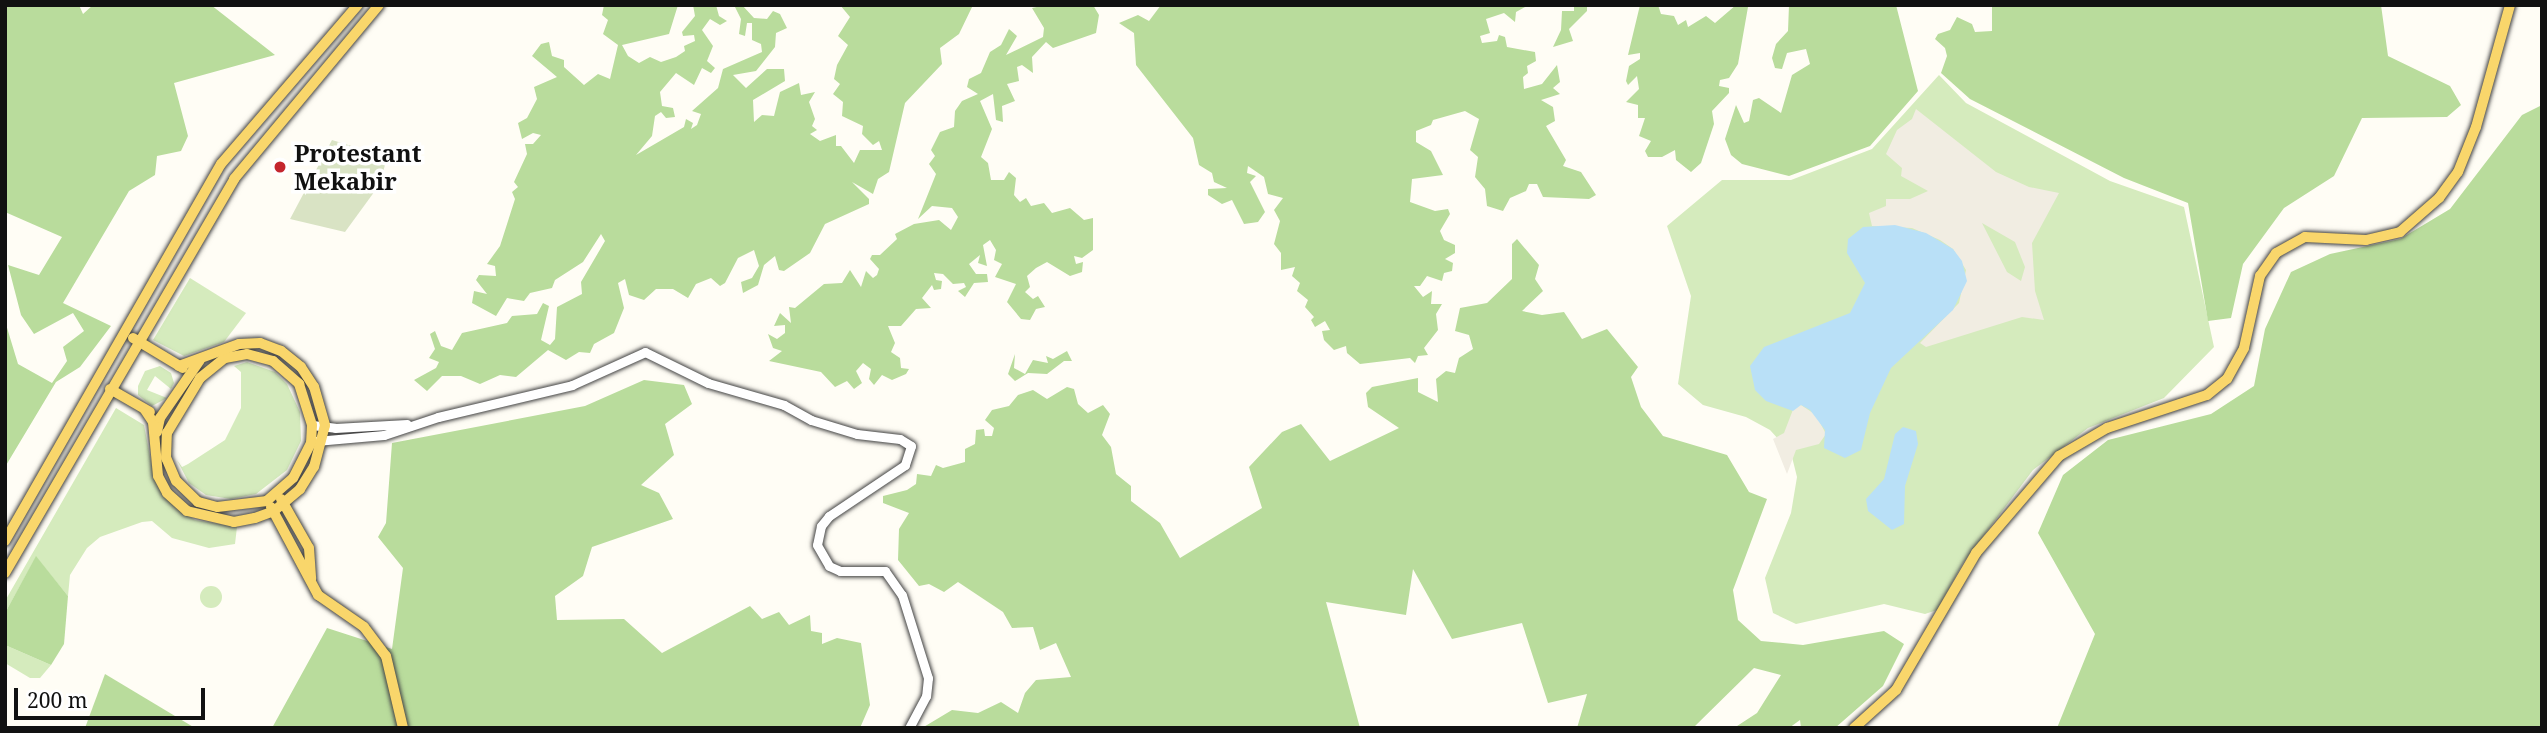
<!DOCTYPE html>
<style>
body{margin:0}
#map{position:relative;width:2547px;height:733px;overflow:hidden;background:#fffdf5;font-family:"Noto Serif",serif}
div>[style]{position:absolute}
[style*='--x']{left:calc(var(--x)*1px);top:calc(var(--y)*1px);width:calc(var(--w)*1px);rotate:calc(var(--a)*1deg)}
.green>*{inset:0;background:#d5ebbd}
.round{border-radius:50%}
.forest>*{inset:0;background:#b9dc9c}
.cemetery>*{inset:0;background:#d9e3c4}
.plaza>*{inset:0;background:#f1ede2}
.water>*{inset:0;background:#b9e0f7}
.roads{filter:drop-shadow(0 0 2px #444) drop-shadow(0 0 2px #444)}
.minor>*{height:9px;margin:-4.5px;padding:0 4.5px;transform-origin:4.5px;border-radius:4.5px;background:#fff}
.major>*{height:10px;margin:-5px;padding:0 5px;transform-origin:5px;border-radius:5px;background:#f9d66b}
.dots>*{width:19px;height:19px;translate:-50% -50%;box-sizing:border-box;border:4px solid #fff;border-radius:50%}
span{translate:-50% -50%;white-space:nowrap;text-align:center;line-height:1.15;-webkit-text-stroke:7px #fff;paint-order:stroke}
.poi-label{font-size:24px;color:#111;font-weight:700}
.left{translate:0 -50%;text-align:left}
.frame{position:absolute;inset:0;border:7px solid #111;pointer-events:none}
.scale{position:absolute;left:14px;top:688px;width:191px;height:32px;box-sizing:border-box;border:4px solid #111;border-top:0;padding-left:9px;font-size:21px;line-height:24px;white-space:nowrap;color:#111;-webkit-text-stroke:5px #fff;paint-order:stroke}
</style>
<div id="map">
<div class="green">
<i style="clip-path:polygon(1939px 75px,1966px 103px,2110px 181px,2184px 207px,2214px 347px,2164px 398px,2088px 428px,2033px 470px,1963px 563px,1937px 610px,1925px 614px,1884px 604px,1796px 624px,1773px 613px,1765px 578px,1791px 513px,1797px 477px,1791px 453px,1770px 430px,1746px 417px,1703px 405px,1678px 384px,1691px 296px,1667px 226px,1722px 180px,1791px 180px,1872px 149px)"></i>
<i style="clip-path:polygon(190px 278px,246px 313px,224px 342px,184px 356px,153px 340px)"></i>
<i style="clip-path:polygon(247px 362px,275px 372px,287px 384px,300px 412px,301px 441px,287px 470px,256px 494px,231px 499px,206px 495px,189px 483px,177px 460px,182px 467px,188px 464px,225px 440px,241px 408px,241px 372px,234px 366px)"></i>
<i style="clip-path:polygon(160px 366px,171px 373px,174px 383px,171px 389px,155px 376px,147px 390px,167px 398px,152px 406px,138px 395px,138px 386px,145px 371px)"></i>
<i style="clip-path:polygon(116px 408px,144px 425px,153px 472px,179px 510px,195px 520px,237px 527px,235px 544px,209px 548px,172px 538px,152px 521px,142px 522px,100px 537px,87px 548px,70px 575px,68px 596px,36px 557px,5px 613px,5px 601px)"></i>
<i class="round" style="left:200px;top:586px;width:22px;height:22px"></i>
<i style="clip-path:polygon(5px 645px,51px 665px,40px 678px,30px 678px,5px 663px)"></i>
</div>
<div class="forest">
<i style="clip-path:polygon(5px 5px,79px 5px,83px 14px,93px 5px,211px 5px,275px 55px,174px 83px,188px 136px,181px 151px,157px 156px,155px 175px,129px 191px,63px 303px,111px 326px,80px 367px,56px 382px,5px 467px,5px 321px,18px 364px,52px 383px,67px 361px,63px 347px,84px 331px,73px 313px,34px 334px,21px 315px,8px 265px,39px 275px,62px 237px,5px 212px)"></i>
<i style="clip-path:polygon(604px 5px,678px 5px,669px 34px,622px 45px,628px 56px,639px 63px,650px 57px,661px 62px,676px 57px,685px 51px,684px 46px,695px 41px,694px 35px,683px 36px,682px 32px,695px 16px,693px 5px,716px 5px,719px 16px,727px 21px,720px 25px,710px 19px,702px 30px,713px 46px,707px 61px,715px 68px,711px 73px,702px 68px,694px 85px,676px 73px,660px 92px,662px 106px,673px 108px,675px 117px,666px 118px,661px 112px,655px 116px,652px 136px,636px 155px,684px 127px,686px 119px,693px 123px,691px 129px,697px 125px,701px 114px,692px 111px,718px 88px,723px 69px,762px 52px,761px 44px,752px 40px,752px 23px,747px 23px,745px 36px,739px 34px,741px 19px,734px 5px,742px 5px,754px 18px,767px 19px,773px 11px,780px 14px,787px 28px,776px 33px,775px 47px,756px 71px,733px 75px,746px 88px,767px 69px,784px 69px,785px 81px,753px 100px,754px 122px,762px 115px,774px 116px,780px 92px,799px 83px,801px 95px,815px 92px,809px 102px,815px 119px,812px 126px,817px 130px,810px 134px,820px 141px,836px 135px,836px 146px,841px 146px,854px 163px,860px 150px,882px 150px,879px 141px,873px 145px,862px 134px,863px 126px,842px 116px,843px 102px,833px 94px,840px 84px,834px 79px,837px 65px,848px 45px,838px 36px,850px 17px,840px 5px,973px 5px,959px 34px,940px 48px,942px 64px,905px 103px,889px 172px,878px 179px,873px 194px,852px 182px,869px 199px,869px 204px,825px 224px,810px 253px,784px 271px,779px 270px,775px 256px,764px 265px,758px 285px,743px 293px,741px 282px,752px 278px,759px 266px,754px 250px,738px 258px,725px 283px,720px 286px,711px 278px,696px 284px,688px 298px,673px 289px,656px 289px,644px 300px,629px 295px,625px 279px,618px 283px,624px 308px,614px 333px,594px 344px,590px 353px,579px 352px,566px 360px,548px 350px,516px 377px,500px 375px,480px 384px,461px 376px,442px 376px,427px 391px,414px 380px,436px 368px,439px 362px,429px 358px,435px 349px,430px 334px,435px 331px,441px 346px,452px 350px,462px 333px,507px 323px,512px 316px,537px 314px,543px 303px,549px 306px,541px 340px,550px 345px,555px 339px,557px 307px,582px 294px,581px 282px,605px 241px,601px 234px,583px 262px,555px 280px,552px 288px,530px 293px,524px 301px,507px 298px,496px 316px,472px 303px,474px 291px,487px 294px,476px 280px,479px 275px,496px 276px,495px 266px,487px 264px,500px 246px,515px 199px,512px 192px,518px 187px,514px 182px,527px 154px,525px 144px,533px 144px,541px 135px,533px 133px,522px 139px,518px 123px,527px 118px,537px 99px,534px 87px,557px 77px,532px 56px,541px 44px,549px 42px,552px 56px,564px 60px,564px 67px,584px 85px,598px 74px,610px 79px,618px 45px,603px 34px,608px 20px,602px 15px)"></i>
<i style="clip-path:polygon(1046px 5px,1093px 5px,1099px 15px,1096px 33px,1053px 48px,1046px 42px,1032px 57px,1033px 73px,1022px 65px,1017px 67px,1019px 81px,1007px 84px,1015px 101px,1002px 106px,1003px 122px,996px 120px,993px 94px,980px 101px,992px 129px,981px 157px,988px 163px,991px 180px,1004px 180px,1009px 172px,1016px 178px,1014px 195px,1020px 202px,1026px 198px,1031px 206px,1044px 203px,1052px 213px,1070px 208px,1084px 220px,1093px 218px,1093px 250px,1082px 258px,1074px 256px,1076px 264px,1083px 262px,1082px 272px,1070px 276px,1047px 262px,1036px 268px,1027px 276px,1030px 287px,1025px 292px,1033px 299px,1038px 296px,1045px 307px,1036px 309px,1030px 320px,1021px 319px,1007px 302px,1016px 284px,995px 277px,1002px 264px,994px 260px,996px 250px,990px 240px,983px 245px,987px 266px,978px 263px,980px 255px,969px 264px,976px 274px,987px 274px,988px 282px,974px 283px,965px 297px,958px 291px,966px 287px,964px 283px,953px 284px,943px 274px,934px 273px,936px 280px,942px 281px,941px 289px,934px 290px,932px 285px,922px 298px,931px 308px,916px 309px,901px 326px,888px 326px,895px 343px,891px 352px,900px 358px,901px 368px,909px 369px,906px 374px,892px 380px,882px 375px,874px 385px,869px 379px,871px 369px,863px 363px,856px 371px,862px 383px,854px 389px,847px 381px,835px 387px,821px 372px,769px 361px,782px 351px,773px 348px,768px 334px,777px 339px,785px 333px,785px 325px,774px 326px,780px 313px,791px 323px,789px 307px,795px 308px,824px 284px,842px 283px,850px 270px,861px 287px,866px 271px,873px 278px,877px 275px,879px 269px,870px 259px,872px 255px,880px 255px,897px 239px,895px 234px,914px 224px,939px 220px,951px 230px,958px 217px,952px 208px,932px 206px,918px 219px,936px 174px,929px 164px,935px 156px,931px 150px,940px 132px,954px 127px,955px 111px,962px 101px,978px 94px,967px 87px,969px 79px,981px 73px,990px 52px,1001px 45px,1009px 29px,1017px 36px,1006px 55px,1043px 37px,1044px 28px,1032px 8px)"></i>
<i style="clip-path:polygon(1161px 5px,1529px 5px,1516px 12px,1515px 22px,1504px 13px,1486px 19px,1490px 33px,1480px 36px,1482px 43px,1497px 41px,1499px 35px,1505px 37px,1507px 47px,1535px 52px,1536px 61px,1527px 66px,1528px 73px,1523px 77px,1524px 89px,1542px 84px,1557px 65px,1560px 82px,1553px 88px,1560px 94px,1541px 100px,1553px 107px,1555px 121px,1546px 126px,1566px 160px,1563px 166px,1581px 172px,1596px 195px,1589px 199px,1543px 197px,1537px 184px,1529px 184px,1526px 191px,1510px 198px,1503px 211px,1487px 206px,1485px 189px,1475px 177px,1478px 157px,1470px 150px,1479px 119px,1465px 111px,1433px 120px,1431px 125px,1416px 131px,1416px 142px,1431px 151px,1443px 175px,1412px 179px,1410px 202px,1435px 211px,1448px 209px,1450px 214px,1440px 231px,1444px 240px,1455px 245px,1455px 253px,1445px 259px,1453px 263px,1452px 271px,1444px 273px,1442px 281px,1427px 276px,1420px 286px,1414px 286px,1423px 297px,1432px 291px,1431px 304px,1442px 304px,1436px 314px,1438px 330px,1424px 348px,1428px 355px,1418px 356px,1415px 363px,1410px 358px,1360px 364px,1347px 353px,1346px 346px,1334px 350px,1324px 340px,1322px 331px,1330px 330px,1325px 321px,1315px 327px,1311px 320px,1314px 317px,1305px 307px,1308px 300px,1297px 291px,1300px 283px,1292px 276px,1295px 267px,1281px 270px,1281px 253px,1274px 244px,1280px 221px,1274px 210px,1283px 198px,1268px 194px,1264px 177px,1248px 166px,1247px 173px,1256px 176px,1250px 182px,1265px 212px,1258px 222px,1244px 224px,1232px 200px,1222px 204px,1208px 195px,1208px 189px,1227px 188px,1214px 182px,1212px 173px,1199px 165px,1193px 138px,1136px 65px,1134px 33px,1119px 23px,1138px 15px,1149px 21px)"></i>
<i style="clip-path:polygon(1574px 5px,1587px 5px,1587px 11px,1569px 29px,1573px 41px,1553px 47px,1561px 30px,1562px 11px,1574px 11px)"></i>
<i style="clip-path:polygon(1640px 5px,1658px 5px,1661px 14px,1674px 16px,1678px 25px,1686px 20px,1688px 27px,1706px 16px,1715px 23px,1736px 5px,1748px 7px,1738px 64px,1729px 78px,1720px 80px,1719px 86px,1729px 88px,1729px 93px,1712px 111px,1714px 124px,1701px 163px,1691px 172px,1676px 160px,1675px 150px,1662px 157px,1648px 157px,1645px 151px,1651px 141px,1639px 136px,1645px 118px,1638px 118px,1638px 105px,1626px 102px,1639px 89px,1637px 76px,1628px 85px,1626px 81px,1629px 66px,1640px 59px,1640px 53px,1628px 55px)"></i>
<i style="clip-path:polygon(1789px 5px,1896px 5px,1918px 91px,1870px 146px,1789px 176px,1742px 164px,1731px 155px,1725px 139px,1736px 105px,1744px 123px,1749px 121px,1753px 100px,1759px 98px,1781px 113px,1792px 75px,1810px 64px,1806px 49px,1787px 53px,1782px 69px,1775px 68px,1772px 58px,1776px 44px,1788px 31px)"></i>
<i style="clip-path:polygon(1992px 5px,2381px 5px,2388px 56px,2450px 86px,2461px 105px,2447px 117px,2362px 118px,2334px 176px,2284px 208px,2243px 264px,2231px 318px,2208px 321px,2188px 203px,2124px 178px,1970px 99px,1941px 73px,1947px 56px,1945px 48px,1935px 39px,1938px 34px,1950px 30px,1957px 17px,1972px 24px,1975px 32px,1992px 31px)"></i>
<i style="clip-path:polygon(2542px 105px,2542px 728px,2057px 728px,2095px 634px,2038px 533px,2063px 475px,2108px 440px,2211px 414px,2254px 386px,2265px 329px,2291px 272px,2330px 254px,2400px 239px,2450px 209px,2522px 115px)"></i>
<i style="clip-path:polygon(1517px 239px,1539px 265px,1535px 279px,1543px 291px,1522px 311px,1542px 315px,1564px 312px,1582px 339px,1607px 329px,1638px 367px,1631px 377px,1641px 407px,1663px 436px,1727px 455px,1749px 492px,1767px 499px,1733px 590px,1738px 620px,1761px 641px,1803px 645px,1884px 631px,1904px 644px,1883px 686px,1835px 728px,1801px 728px,1800px 720px,1789px 728px,1734px 728px,1757px 713px,1781px 675px,1754px 668px,1694px 727px,1577px 728px,1587px 694px,1548px 703px,1522px 623px,1452px 639px,1413px 569px,1406px 615px,1326px 602px,1360px 728px,922px 728px,952px 710px,978px 713px,1001px 702px,1018px 713px,1025px 693px,1036px 680px,1071px 677px,1056px 643px,1040px 650px,1033px 627px,1012px 628px,1003px 612px,958px 582px,944px 592px,929px 584px,919px 586px,898px 560px,899px 529px,909px 513px,883px 503px,883px 496px,907px 490px,916px 484px,917px 474px,931px 476px,936px 465px,943px 468px,965px 462px,965px 449px,975px 444px,976px 430px,984px 429px,985px 436px,992px 436px,994px 428px,985px 420px,992px 410px,1009px 406px,1018px 395px,1033px 390px,1047px 399px,1067px 387px,1074px 389px,1078px 404px,1088px 413px,1103px 405px,1110px 414px,1102px 435px,1111px 447px,1116px 474px,1131px 486px,1131px 501px,1160px 523px,1180px 558px,1262px 508px,1249px 467px,1282px 432px,1301px 424px,1330px 461px,1399px 428px,1368px 407px,1366px 393px,1372px 387px,1418px 378px,1418px 392px,1438px 402px,1436px 379px,1446px 371px,1455px 373px,1459px 358px,1473px 349px,1469px 335px,1455px 331px,1460px 308px,1487px 303px,1512px 279px,1512px 244px)"></i>
<i style="clip-path:polygon(1067px 351px,1072px 361px,1064px 361px,1047px 374px,1028px 373px,1015px 381px,1008px 374px,1015px 354px,1014px 368px,1025px 374px,1033px 360px,1048px 363px,1046px 356px,1053px 359px)"></i>
<i style="clip-path:polygon(644px 380px,684px 385px,692px 404px,665px 424px,674px 455px,641px 485px,659px 493px,673px 519px,592px 547px,583px 576px,555px 596px,557px 620px,624px 619px,662px 653px,750px 606px,762px 619px,779px 612px,789px 625px,810px 615px,811px 631px,822px 633px,822px 644px,837px 638px,861px 643px,870px 705px,860px 728px,272px 728px,327px 628px,392px 649px,403px 568px,378px 537px,386px 523px,392px 443px,585px 406px)"></i>
<i style="clip-path:polygon(36px 556px,68px 596px,64px 644px,51px 665px,5px 645px,5px 613px)"></i>
<i style="clip-path:polygon(105px 674px,195px 728px,85px 728px)"></i>
</div>
<div class="cemetery">
<i style="clip-path:polygon(332px 140px,387px 157px,380px 184px,345px 232px,290px 219px)"></i>
</div>
<div class="plaza">
<i style="clip-path:polygon(evenodd,1916px 109px,1996px 172px,2029px 187px,2059px 193px,2032px 243px,2035px 291px,2044px 320px,2022px 317px,1926px 347px,1920px 343px,1959px 303px,1966px 270px,1953px 249px,1940px 240px,1912px 228px,1872px 226px,1869px 213px,1886px 206px,1886px 199px,1910px 199px,1928px 191px,1901px 176px,1902px 168px,1886px 154px,1897px 130px,1912px 119px,1916px 109px,1982px 223px,2015px 242px,2025px 267px,2021px 281px,2007px 272px,1982px 223px)"></i>
<i style="clip-path:polygon(1801px 405px,1816px 415px,1826px 434px,1819px 444px,1796px 450px,1787px 474px,1773px 439px,1784px 433px,1794px 407px)"></i>
</div>
<div class="water">
<i style="clip-path:polygon(1895px 225px,1926px 233px,1953px 249px,1962px 261px,1967px 281px,1953px 310px,1891px 368px,1870px 413px,1861px 450px,1845px 458px,1824px 448px,1825px 430px,1810px 410px,1801px 405px,1793px 411px,1766px 401px,1755px 390px,1750px 366px,1764px 347px,1850px 313px,1865px 283px,1847px 253px,1848px 239px,1863px 227px)"></i>
<i style="clip-path:polygon(1903px 427px,1916px 431px,1918px 444px,1905px 486px,1904px 524px,1892px 530px,1868px 511px,1866px 499px,1884px 479px,1895px 434px)"></i>
</div>
<div class="roads">
<div class="minor">
<i style="--x:312;--y:425;--w:23;--a:7"></i>
<i style="--x:335;--y:428;--w:72;--a:-3.2"></i>
<i style="--x:316;--y:441;--w:68;--a:-5"></i>
<i style="--x:384;--y:435;--w:57;--a:-18.4"></i>
<i style="--x:438;--y:417;--w:138;--a:-13.4"></i>
<i style="--x:572;--y:385;--w:80;--a:-24.3"></i>
<i style="--x:645;--y:352;--w:70;--a:26.2"></i>
<i style="--x:708;--y:383;--w:79;--a:16.1"></i>
<i style="--x:784;--y:405;--w:31;--a:29"></i>
<i style="--x:811;--y:420;--w:48;--a:16.9"></i>
<i style="--x:857;--y:434;--w:43;--a:6.6"></i>
<i style="--x:900;--y:439;--w:13;--a:32"></i>
<i style="--x:911;--y:446;--w:20;--a:108"></i>
<i style="--x:905;--y:465;--w:92;--a:146.1"></i>
<i style="--x:829;--y:516;--w:13;--a:129"></i>
<i style="--x:821;--y:526;--w:19;--a:102"></i>
<i style="--x:817;--y:545;--w:24;--a:60"></i>
<i style="--x:829;--y:566;--w:12;--a:24"></i>
<i style="--x:840;--y:571;--w:45;--a:0"></i>
<i style="--x:885;--y:571;--w:29;--a:55"></i>
<i style="--x:902;--y:595;--w:87;--a:72.6"></i>
<i style="--x:928;--y:678;--w:18;--a:96"></i>
<i style="--x:926;--y:696;--w:36;--a:118"></i>
</div>
<div class="major">
<i style="--x:133;--y:338;--w:58;--a:31"></i>
<i style="--x:247;--y:354;--w:27;--a:15"></i>
<i style="--x:273;--y:361;--w:35;--a:41"></i>
<i style="--x:299;--y:384;--w:43;--a:72.4"></i>
<i style="--x:312;--y:425;--w:18;--a:93"></i>
<i style="--x:311;--y:443;--w:39;--a:117"></i>
<i style="--x:293;--y:478;--w:35;--a:139"></i>
<i style="--x:267;--y:501;--w:50;--a:173.2"></i>
<i style="--x:217;--y:507;--w:20;--a:-165"></i>
<i style="--x:198;--y:502;--w:30;--a:-136"></i>
<i style="--x:176;--y:481;--w:25;--a:-113"></i>
<i style="--x:166;--y:458;--w:25;--a:-88"></i>
<i style="--x:167;--y:433;--w:64;--a:-59"></i>
<i style="--x:200;--y:378;--w:32;--a:-39"></i>
<i style="--x:225;--y:358;--w:22;--a:-10"></i>
<i style="--x:110;--y:389;--w:46;--a:29.9"></i>
<i style="--x:145;--y:410;--w:14;--a:56"></i>
<i style="--x:153;--y:422;--w:54;--a:84.7"></i>
<i style="--x:158;--y:476;--w:19;--a:62"></i>
<i style="--x:167;--y:493;--w:27;--a:42"></i>
<i style="--x:187;--y:511;--w:48;--a:13.2"></i>
<i style="--x:234;--y:522;--w:21;--a:-11"></i>
<i style="--x:255;--y:518;--w:20;--a:-20"></i>
<i style="--x:274;--y:511;--w:34;--a:-40"></i>
<i style="--x:300;--y:489;--w:26;--a:-58"></i>
<i style="--x:314;--y:467;--w:43;--a:-75.3"></i>
<i style="--x:325;--y:425;--w:40;--a:-106"></i>
<i style="--x:314;--y:387;--w:24;--a:-123"></i>
<i style="--x:301;--y:367;--w:26;--a:-141"></i>
<i style="--x:281;--y:351;--w:22;--a:-159"></i>
<i style="--x:260;--y:343;--w:21;--a:177"></i>
<i style="--x:239;--y:344;--w:64;--a:159.9"></i>
<i style="--x:157;--y:432;--w:14;--a:-78"></i>
<i style="--x:160;--y:418;--w:70;--a:-55.4"></i>
<i style="--x:281;--y:499;--w:56;--a:60.3"></i>
<i style="--x:309;--y:548;--w:31;--a:86"></i>
<i style="--x:271;--y:507;--w:100;--a:61.9"></i>
<i style="--x:318;--y:595;--w:56;--a:34.8"></i>
<i style="--x:364;--y:627;--w:36;--a:53"></i>
<i style="--x:386;--y:656;--w:74;--a:76.7"></i>
<i style="--x:5;--y:541;--w:434;--a:-60.2"></i>
<i style="--x:221;--y:164;--w:210;--a:-49.3"></i>
<i style="--x:5;--y:573;--w:456;--a:-59.8"></i>
<i style="--x:234;--y:179;--w:226;--a:-50.2"></i>
<i style="--x:1854;--y:728;--w:57;--a:-42.1"></i>
<i style="--x:1896;--y:690;--w:159;--a:-59.7"></i>
<i style="--x:1976;--y:553;--w:128;--a:-49.4"></i>
<i style="--x:2059;--y:456;--w:56;--a:-30.3"></i>
<i style="--x:2107;--y:428;--w:105;--a:-18.3"></i>
<i style="--x:2207;--y:395;--w:26;--a:-39"></i>
<i style="--x:2227;--y:379;--w:35;--a:-61"></i>
<i style="--x:2244;--y:348;--w:74;--a:-77.5"></i>
<i style="--x:2260;--y:276;--w:28;--a:-55"></i>
<i style="--x:2276;--y:253;--w:33;--a:-29"></i>
<i style="--x:2305;--y:237;--w:61;--a:2.8"></i>
<i style="--x:2366;--y:240;--w:35;--a:-13"></i>
<i style="--x:2400;--y:232;--w:52;--a:-41.1"></i>
<i style="--x:2439;--y:198;--w:32;--a:-54"></i>
<i style="--x:2458;--y:172;--w:48;--a:-68.2"></i>
<i style="--x:2476;--y:127;--w:127;--a:-74.4"></i>
</div>
</div>
<div class="dots">
<i style="left:280px;top:167px;background:#c4262e"></i>
</div>
<div class="poi-label">
<span class="left" style="left:294px;top:167px">Protestant<br>Mekabir</span>
</div>
<div class="frame"></div>
<div class="scale">200 m</div>
</div>
